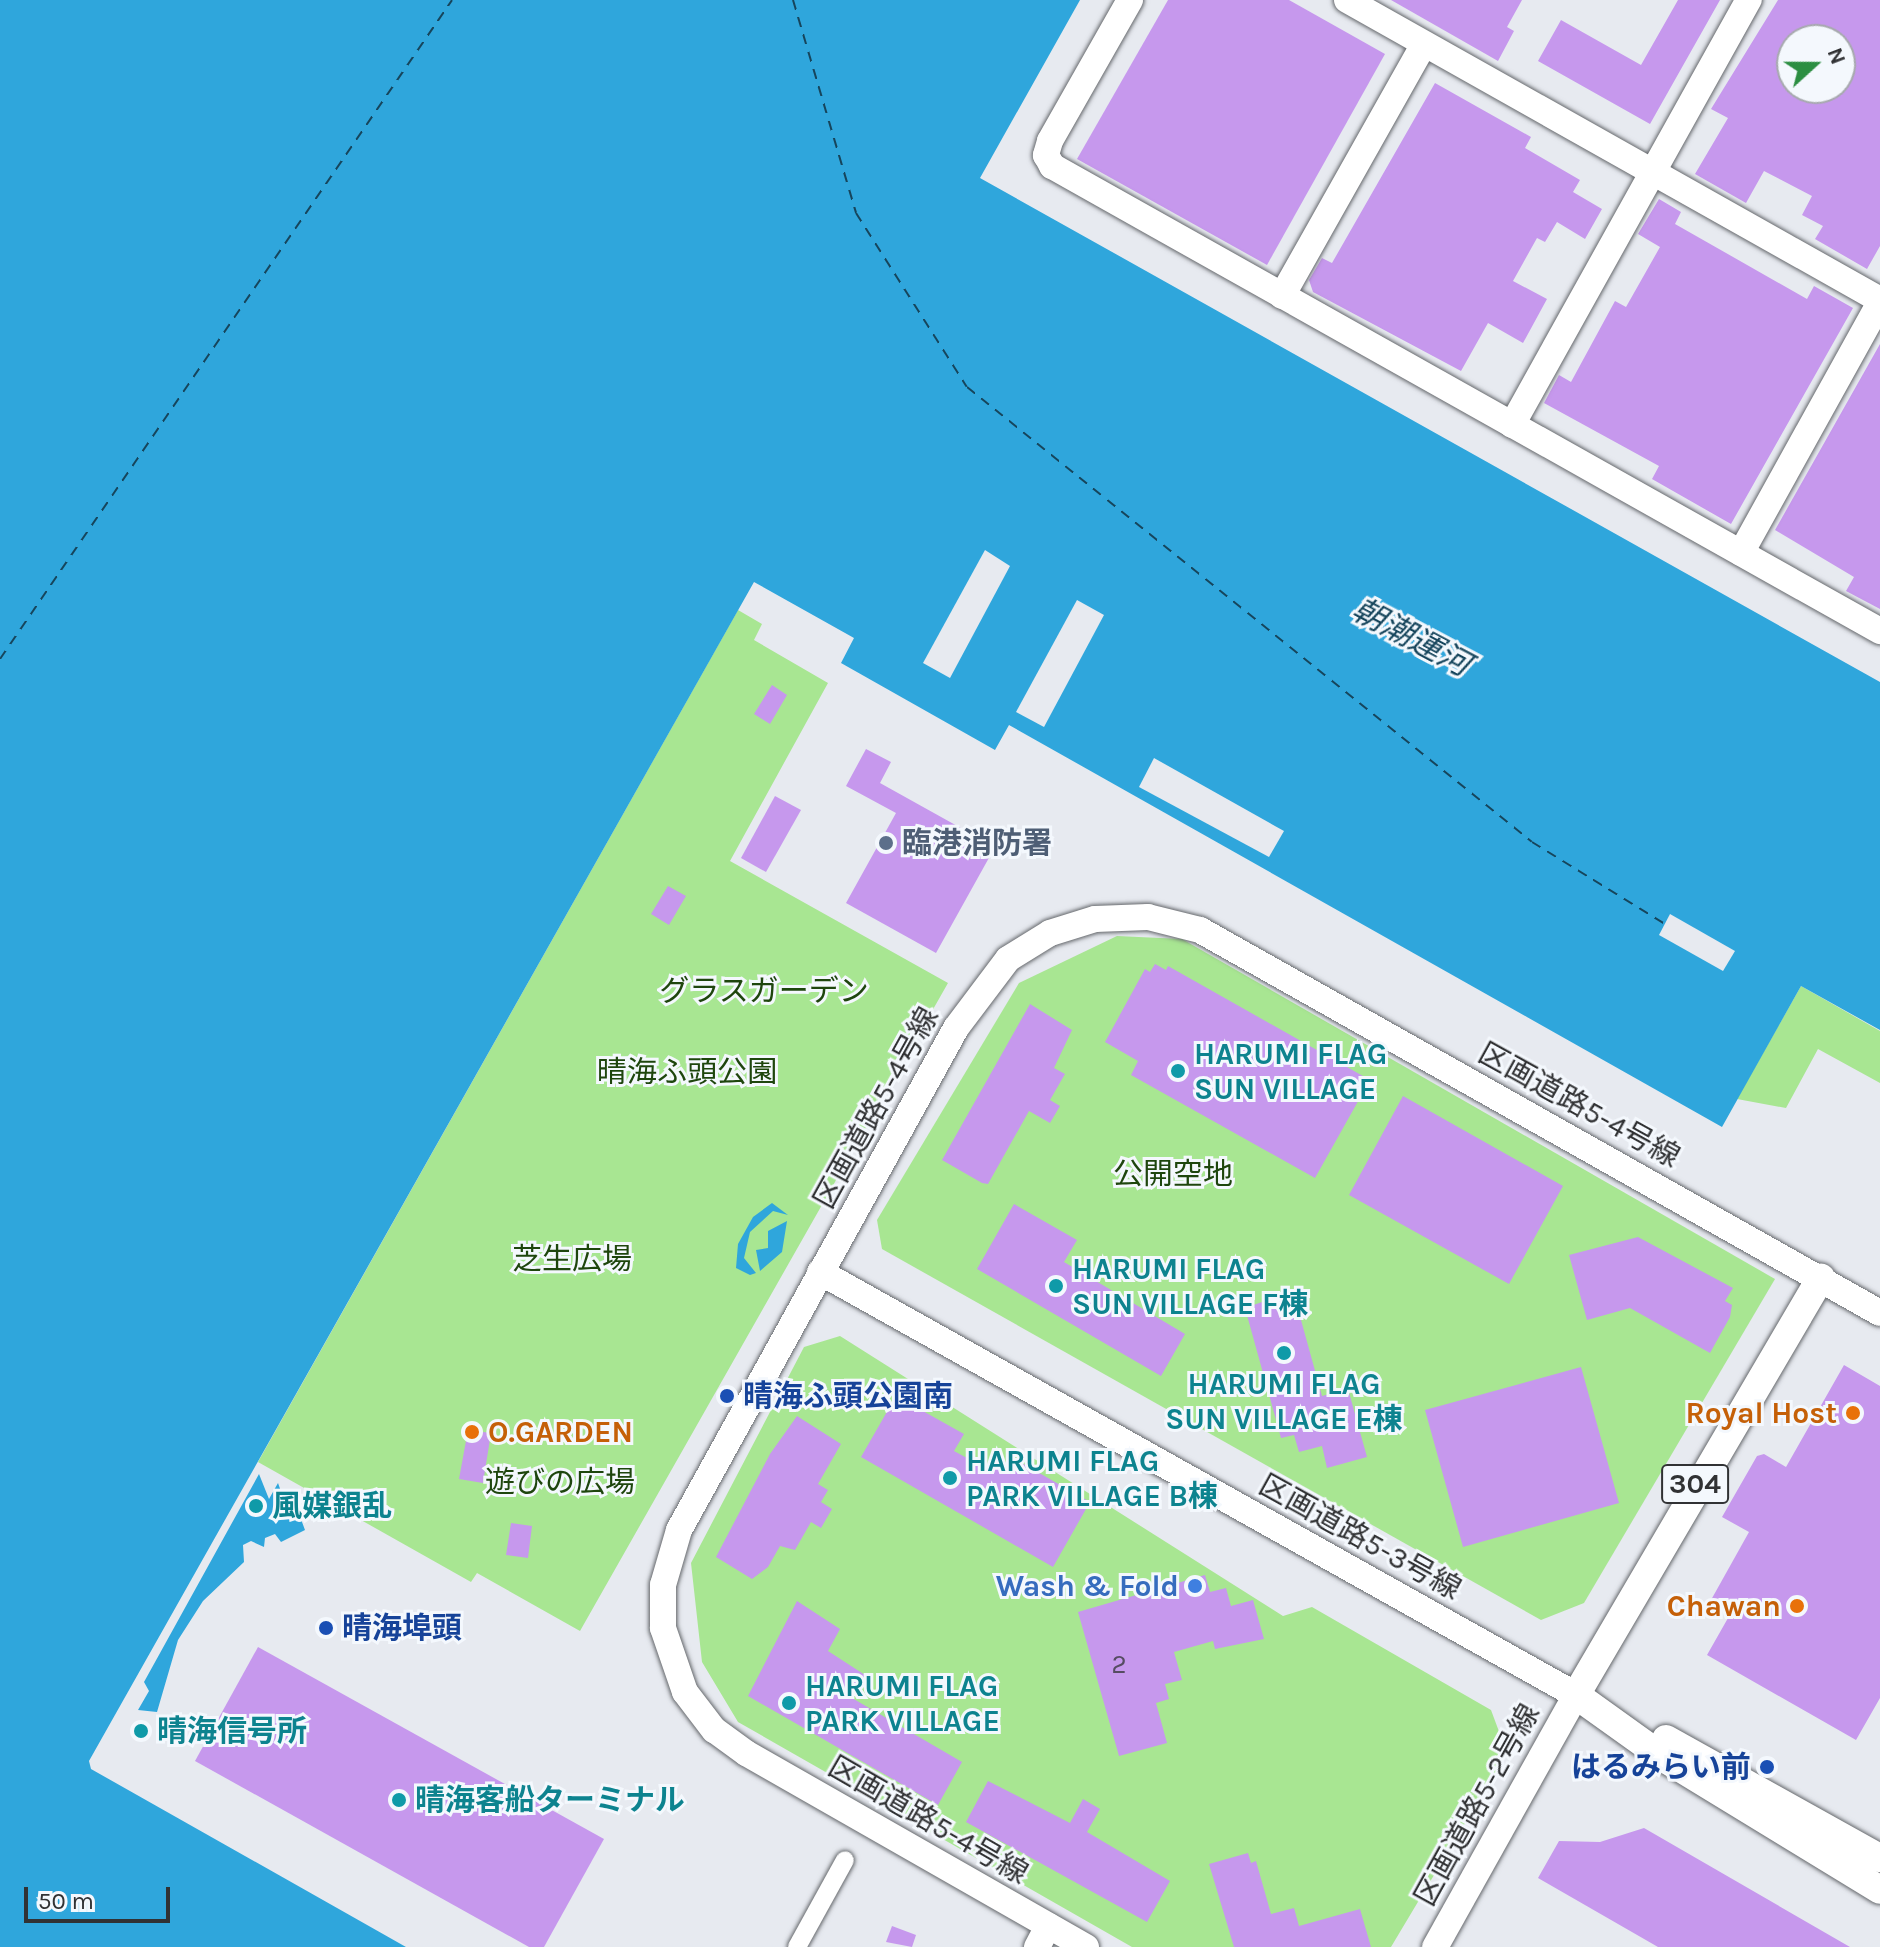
<!DOCTYPE html>
<meta charset="utf-8">
<style>
body{margin:0}
#map{position:relative;width:1880px;height:1947px;overflow:hidden;background:#e7eaf0;font-family:Karla,"Noto Sans JP",sans-serif}
div>[style]{position:absolute}
[style*='--x']{left:calc(var(--x)*1px);top:calc(var(--y)*1px);width:calc(var(--w)*1px);rotate:calc(var(--a)*1deg)}
.green>*{inset:0;background:#a8e692}
.water>*{inset:0;background:#2fa6dc}
.pier>*{inset:0;background:#e7eaf0}
.ferry>*{height:2px;margin-top:-1px;transform-origin:0;background:repeating-linear-gradient(90deg,#16455c 0 10px,transparent 0 18px)}
.building>*{inset:0;background:#c698ed}
.roads{filter:drop-shadow(0 0 2px #65686c) drop-shadow(0 0 2px #65686c)}
.street>*{height:18px;margin:-9px;padding:0 9px;transform-origin:9px;border-radius:9px;background:#fff}
.secondary>*{height:26px;margin:-13px;padding:0 13px;transform-origin:13px;border-radius:13px;background:#fff}
.primary>*{height:28px;margin:-14px;padding:0 14px;transform-origin:14px;border-radius:14px;background:#fff}
.dots>*{width:22px;height:22px;translate:-50% -50%;box-sizing:border-box;border:4px solid #f4f8fd;border-radius:50%}
span{translate:-50% -50%;white-space:nowrap;text-align:center;line-height:1.15;-webkit-text-stroke:6px #f4f8fd;paint-order:stroke}
.number-label{font-size:26px;color:#564c62}
.number-label span{-webkit-text-stroke-width:0}
.shield-label span{padding:2px 6px;background:#f4f8fd;border:2px solid;border-radius:6px;-webkit-text-stroke-width:0}
.shield-label{font-size:28px;color:#313234;font-weight:700}
.service-label{font-size:30px;color:#4e5e75;font-weight:700}
.left{translate:0 -50%;text-align:left}
.park-label{font-size:30px;color:#1e460d}
.culture-label{font-size:30px;color:#0d838f;font-weight:700}
.street-label{font-size:30px;color:#313234}
.transit-label{font-size:30px;color:#164399;font-weight:700}
.right{translate:-100% -50%;text-align:right}
.food-label{font-size:30px;color:#c56008;font-weight:700}
.shop-label{font-size:30px;color:#366cbe;font-weight:700}
.water-label{font-size:32px;color:#16455c;font-style:italic}
.north{position:absolute;left:1776px;top:24px;width:80px;height:80px;box-sizing:border-box;background:#f4f8fd;border:2px solid #a6a9ad;border-radius:50%;rotate:69deg;font-size:22px;font-weight:700;line-height:32px;text-align:center;color:#313234}
.north::after{content:'';display:block;margin:auto;width:28px;height:36px;background:#2c8e42;clip-path:polygon(50% 0,100% 100%,50% 72%,0 100%)}
.scale{position:absolute;left:24px;top:1887px;width:146px;height:36px;box-sizing:border-box;border:4px solid #313234;border-top:0;padding-left:10px;font-size:24px;line-height:28px;white-space:nowrap;color:#313234;-webkit-text-stroke:6px #f4f8fd;paint-order:stroke}
</style>
<div id="map">
<div class="green">
<i style="clip-path:polygon(738px 610px,762px 624px,754px 640px,828px 683px,730px 861px,948px 983px,580px 1631px,477px 1573px,471px 1582px,258px 1462px)"></i>
<i style="clip-path:polygon(1117px 936px,1182px 939px,1775px 1279px,1584px 1603px,1541px 1620px,882px 1249px,877px 1220px,1019px 983px)"></i>
<i style="clip-path:polygon(1801px 986px,1880px 1031px,1880px 1083px,1818px 1049px,1786px 1108px,1737px 1099px)"></i>
<i style="clip-path:polygon(840px 1336px,1283px 1616px,1312px 1607px,1491px 1710px,1507px 1753px,1391px 1947px,1132px 1947px,738px 1722px,702px 1662px,691px 1563px,804px 1347px)"></i>
</div>
<div class="water">
<i style="clip-path:polygon(0 0,1080px 0,980px 178px,1880px 682px,1880px 1030px,1801px 986px,1722px 1127px,1009px 725px,995px 750px,841px 663px,854px 638px,754px 582px,89px 1761px,91px 1769px,406px 1947px,0 1947px)"></i>
<i style="clip-path:polygon(772px 1203px,788px 1215px,773px 1211px,750px 1232px,744px 1258px,756px 1273px,750px 1275px,736px 1268px,738px 1244px,753px 1217px)"></i>
<i style="clip-path:polygon(787px 1221px,782px 1252px,760px 1271px,756px 1250px,768px 1248px,768px 1231px)"></i>
<i style="clip-path:polygon(259px 1474px,269px 1499px,278px 1483px,284px 1500px,292px 1495px,305px 1530px,281px 1542px,275px 1534px,265px 1538px,264px 1547px,251px 1541px,243px 1545px,244px 1562px,203px 1601px,178px 1640px,157px 1712px,138px 1710px,149px 1691px,144px 1682px)"></i>
</div>
<div class="pier">
<i style="clip-path:polygon(985px 550px,1010px 566px,950px 678px,923px 663px)"></i>
<i style="clip-path:polygon(1077px 600px,1104px 615px,1044px 727px,1016px 712px)"></i>
<i style="clip-path:polygon(1154px 758px,1284px 831px,1269px 857px,1139px 787px)"></i>
<i style="clip-path:polygon(1670px 914px,1735px 951px,1723px 971px,1659px 935px)"></i>
</div>
<div class="ferry">
<i style="--x:793;--y:0;--w:222;--a:73.5"></i>
<i style="--x:856;--y:213;--w:206;--a:57.5"></i>
<i style="--x:967;--y:387;--w:725;--a:38.84"></i>
<i style="--x:1532;--y:842;--w:156;--a:31.7"></i>
<i style="--x:0;--y:659;--w:799;--a:-55.55"></i>
</div>
<div class="building">
<i style="clip-path:polygon(1168px 0,1289px 0,1385px 54px,1267px 265px,1077px 159px)"></i>
<i style="clip-path:polygon(1391px 0,1522px 0,1507px 27px,1514px 31px,1498px 61px)"></i>
<i style="clip-path:polygon(1678px 0,1720px 0,1650px 124px,1538px 61px,1561px 20px,1641px 65px)"></i>
<i style="clip-path:polygon(evenodd,1778px 0,1880px 0,1880px 246px,1867px 269px,1815px 239px,1823px 226px,1802px 215px,1812px 196px,1764px 171px,1746px 203px,1695px 174px,1728px 118px,1711px 109px,1778px 0,1792px 40px,1840px 40px,1840px 88px,1792px 88px,1792px 40px)"></i>
<i style="clip-path:polygon(1435px 83px,1531px 137px,1525px 148px,1580px 180px,1573px 192px,1602px 209px,1585px 239px,1557px 222px,1545px 242px,1537px 238px,1513px 281px,1547px 299px,1523px 343px,1488px 323px,1461px 371px,1313px 292px,1309px 280px,1322px 258px,1332px 263px)"></i>
<i style="clip-path:polygon(1659px 199px,1681px 212px,1675px 224px,1807px 299px,1814px 286px,1853px 308px,1731px 524px,1652px 479px,1659px 466px,1544px 403px,1559px 375px,1571px 382px,1615px 301px,1626px 307px,1660px 247px,1638px 234px)"></i>
<i style="clip-path:polygon(1880px 344px,1880px 609px,1846px 591px,1854px 577px,1775px 530px)"></i>
<i style="clip-path:polygon(772px 685px,787px 695px,770px 724px,754px 714px)"></i>
<i style="clip-path:polygon(866px 749px,891px 762px,880px 783px,995px 847px,936px 953px,846px 903px,896px 813px,846px 786px)"></i>
<i style="clip-path:polygon(775px 796px,801px 810px,766px 872px,741px 858px)"></i>
<i style="clip-path:polygon(668px 886px,686px 896px,669px 925px,651px 914px)"></i>
<i style="clip-path:polygon(1155px 964px,1166px 970px,1168px 966px,1370px 1080px,1315px 1178px,1131px 1075px,1138px 1061px,1105px 1042px,1145px 969px,1150px 972px)"></i>
<i style="clip-path:polygon(1030px 1004px,1072px 1030px,1054px 1068px,1065px 1074px,1050px 1100px,1060px 1106px,1050px 1123px,1029px 1111px,988px 1184px,982px 1183px,942px 1160px)"></i>
<i style="clip-path:polygon(1403px 1096px,1563px 1186px,1509px 1284px,1349px 1195px)"></i>
<i style="clip-path:polygon(1014px 1204px,1077px 1240px,1064px 1262px,1185px 1334px,1161px 1376px,977px 1269px)"></i>
<i style="clip-path:polygon(1638px 1237px,1733px 1288px,1725px 1301px,1732px 1305px,1730px 1317px,1710px 1353px,1630px 1308px,1587px 1320px,1569px 1255px)"></i>
<i style="clip-path:polygon(1293px 1291px,1322px 1396px,1348px 1389px,1367px 1457px,1327px 1468px,1322px 1446px,1299px 1452px,1294px 1435px,1281px 1438px,1245px 1308px)"></i>
<i style="clip-path:polygon(1844px 1365px,1880px 1386px,1880px 1698px,1856px 1740px,1707px 1655px,1732px 1611px,1711px 1600px,1749px 1532px,1722px 1517px,1757px 1456px,1764px 1454px,1786px 1467px)"></i>
<i style="clip-path:polygon(1581px 1367px,1619px 1503px,1463px 1547px,1425px 1410px)"></i>
<i style="clip-path:polygon(896px 1396px,964px 1434px,954px 1451px,989px 1470px,996px 1458px,1016px 1469px,1020px 1462px,1090px 1502px,1053px 1567px,861px 1457px)"></i>
<i style="clip-path:polygon(797px 1416px,841px 1444px,818px 1484px,828px 1490px,821px 1502px,832px 1509px,821px 1528px,811px 1522px,795px 1550px,780px 1546px,768px 1567px,752px 1579px,716px 1557px,770px 1454px)"></i>
<i style="clip-path:polygon(468px 1430px,491px 1433px,483px 1483px,459px 1479px)"></i>
<i style="clip-path:polygon(511px 1523px,532px 1526px,528px 1558px,506px 1555px)"></i>
<i style="clip-path:polygon(1205px 1575px,1210px 1592px,1226px 1588px,1231px 1606px,1253px 1600px,1264px 1639px,1215px 1649px,1213px 1641px,1174px 1652px,1182px 1680px,1165px 1684px,1169px 1699px,1156px 1703px,1167px 1743px,1119px 1756px,1078px 1612px)"></i>
<i style="clip-path:polygon(797px 1601px,840px 1629px,828px 1651px,865px 1675px,852px 1698px,962px 1762px,938px 1805px,748px 1696px)"></i>
<i style="clip-path:polygon(258px 1647px,604px 1839px,544px 1947px,529px 1947px,195px 1761px)"></i>
<i style="clip-path:polygon(988px 1781px,1070px 1823px,1083px 1799px,1100px 1809px,1087px 1832px,1170px 1881px,1147px 1922px,966px 1822px)"></i>
<i style="clip-path:polygon(1644px 1828px,1850px 1947px,1658px 1947px,1538px 1878px,1559px 1841px,1600px 1842px)"></i>
<i style="clip-path:polygon(1248px 1853px,1251px 1863px,1256px 1861px,1271px 1914px,1294px 1908px,1299px 1926px,1360px 1909px,1371px 1947px,1234px 1947px,1209px 1864px)"></i>
<i style="clip-path:polygon(892px 1926px,916px 1935px,912px 1947px,886px 1942px)"></i>
</div>
<div class="roads">
<div class="street">
<i style="--x:797;--y:1947;--w:99;--a:-61.1"></i>
</div>
<div class="secondary">
<i style="--x:1130;--y:0;--w:162;--a:119.6"></i>
<i style="--x:1050;--y:141;--w:15;--a:106"></i>
<i style="--x:1046;--y:155;--w:13;--a:61"></i>
<i style="--x:1052;--y:166;--w:950;--a:29.32"></i>
<i style="--x:1347;--y:0;--w:612;--a:29.37"></i>
<i style="--x:1282;--y:296;--w:289;--a:-60.6"></i>
<i style="--x:1512;--y:425;--w:487;--a:-60.9"></i>
<i style="--x:1741;--y:553;--w:287;--a:-61"></i>
<i style="--x:820;--y:1272;--w:866;--a:29.23"></i>
<i style="--x:1576;--y:1695;--w:289;--a:119.2"></i>
<i style="--x:1037;--y:1947;--w:24;--a:-62"></i>
<i style="--x:1086;--y:1947;--w:391;--a:-150.3"></i>
<i style="--x:746;--y:1753;--w:39;--a:-144"></i>
<i style="--x:714;--y:1730;--w:48;--a:-127.3"></i>
<i style="--x:685;--y:1692;--w:68;--a:-109"></i>
<i style="--x:663;--y:1628;--w:43;--a:-90"></i>
<i style="--x:663;--y:1585;--w:57;--a:-73.8"></i>
<i style="--x:679;--y:1530;--w:573;--a:-61.11"></i>
<i style="--x:956;--y:1028;--w:86;--a:-53"></i>
<i style="--x:1008;--y:959;--w:49;--a:-31.8"></i>
<i style="--x:1050;--y:933;--w:47;--a:-17.3"></i>
<i style="--x:1095;--y:919;--w:53;--a:-2.2"></i>
<i style="--x:1148;--y:917;--w:54;--a:14"></i>
<i style="--x:1200;--y:930;--w:780;--a:29.39"></i>
</div>
<div class="primary">
<i style="--x:1576;--y:1695;--w:484;--a:-59.6"></i>
<i style="--x:1576;--y:1695;--w:108;--a:35.6"></i>
<i style="--x:1664;--y:1758;--w:253;--a:31.4"></i>
<i style="--x:1666;--y:1739;--w:245;--a:29.1"></i>
</div>
</div>
<div class="dots">
<i style="left:886px;top:843px;background:#5c6f8a"></i>
<i style="left:1178px;top:1071px;background:#0f9aa8"></i>
<i style="left:1056px;top:1286px;background:#0f9aa8"></i>
<i style="left:1284px;top:1353px;background:#0f9aa8"></i>
<i style="left:727px;top:1396px;background:#1a4fb4"></i>
<i style="left:1853px;top:1413px;background:#e8710a"></i>
<i style="left:472px;top:1432px;background:#e8710a"></i>
<i style="left:950px;top:1478px;background:#0f9aa8"></i>
<i style="left:256px;top:1506px;background:#0f9aa8"></i>
<i style="left:1195px;top:1586px;background:#3f7fe0"></i>
<i style="left:1797px;top:1606px;background:#e8710a"></i>
<i style="left:326px;top:1628px;background:#1a4fb4"></i>
<i style="left:789px;top:1703px;background:#0f9aa8"></i>
<i style="left:141px;top:1731px;background:#0f9aa8"></i>
<i style="left:1767px;top:1767px;background:#1a4fb4"></i>
<i style="left:399px;top:1800px;background:#0f9aa8"></i>
</div>
<div class="number-label">
<span style="left:1119px;top:1665px">2</span>
</div>
<div class="shield-label">
<span style="left:1695px;top:1484px">304</span>
</div>
<div class="service-label">
<span class="left" style="left:902px;top:843px">臨港消防署</span>
</div>
<div class="park-label">
<span style="left:764px;top:991px">グラスガーデン</span>
<span style="left:687px;top:1072px">晴海ふ頭公園</span>
<span style="left:1173px;top:1174px">公開空地</span>
<span style="left:572px;top:1259px">芝生広場</span>
<span style="left:560px;top:1482px">遊びの広場</span>
</div>
<div class="culture-label">
<span class="left" style="left:1194px;top:1071px">HARUMI FLAG<br>SUN VILLAGE</span>
<span class="left" style="left:1072px;top:1286px">HARUMI FLAG<br>SUN VILLAGE F棟</span>
<span style="left:1284px;top:1401px">HARUMI FLAG<br>SUN VILLAGE E棟</span>
<span class="left" style="left:966px;top:1478px">HARUMI FLAG<br>PARK VILLAGE B棟</span>
<span class="left" style="left:272px;top:1506px">風媒銀乱</span>
<span class="left" style="left:805px;top:1703px">HARUMI FLAG<br>PARK VILLAGE</span>
<span class="left" style="left:157px;top:1731px">晴海信号所</span>
<span class="left" style="left:415px;top:1800px">晴海客船ターミナル</span>
</div>
<div class="street-label">
<span style="left:1579px;top:1105px;rotate:29deg">区画道路5-4号線</span>
<span style="left:876px;top:1108px;rotate:-61deg">区画道路5-4号線</span>
<span style="left:1360px;top:1537px;rotate:29deg">区画道路5-3号線</span>
<span style="left:1477px;top:1805px;rotate:-61deg">区画道路5-2号線</span>
<span style="left:928px;top:1820px;rotate:30deg">区画道路5-4号線</span>
</div>
<div class="transit-label">
<span class="left" style="left:743px;top:1396px">晴海ふ頭公園南</span>
<span class="left" style="left:342px;top:1628px">晴海埠頭</span>
<span class="right" style="left:1751px;top:1767px">はるみらい前</span>
</div>
<div class="food-label">
<span class="right" style="left:1837px;top:1413px">Royal Host</span>
<span class="left" style="left:488px;top:1432px">O.GARDEN</span>
<span class="right" style="left:1781px;top:1606px">Chawan</span>
</div>
<div class="shop-label">
<span class="right" style="left:1179px;top:1586px">Wash &amp; Fold</span>
</div>
<div class="water-label">
<span style="left:1411px;top:638px;rotate:28deg">朝潮運河</span>
</div>
<div class="north">N</div>
<div class="scale">50 m</div>
</div>
